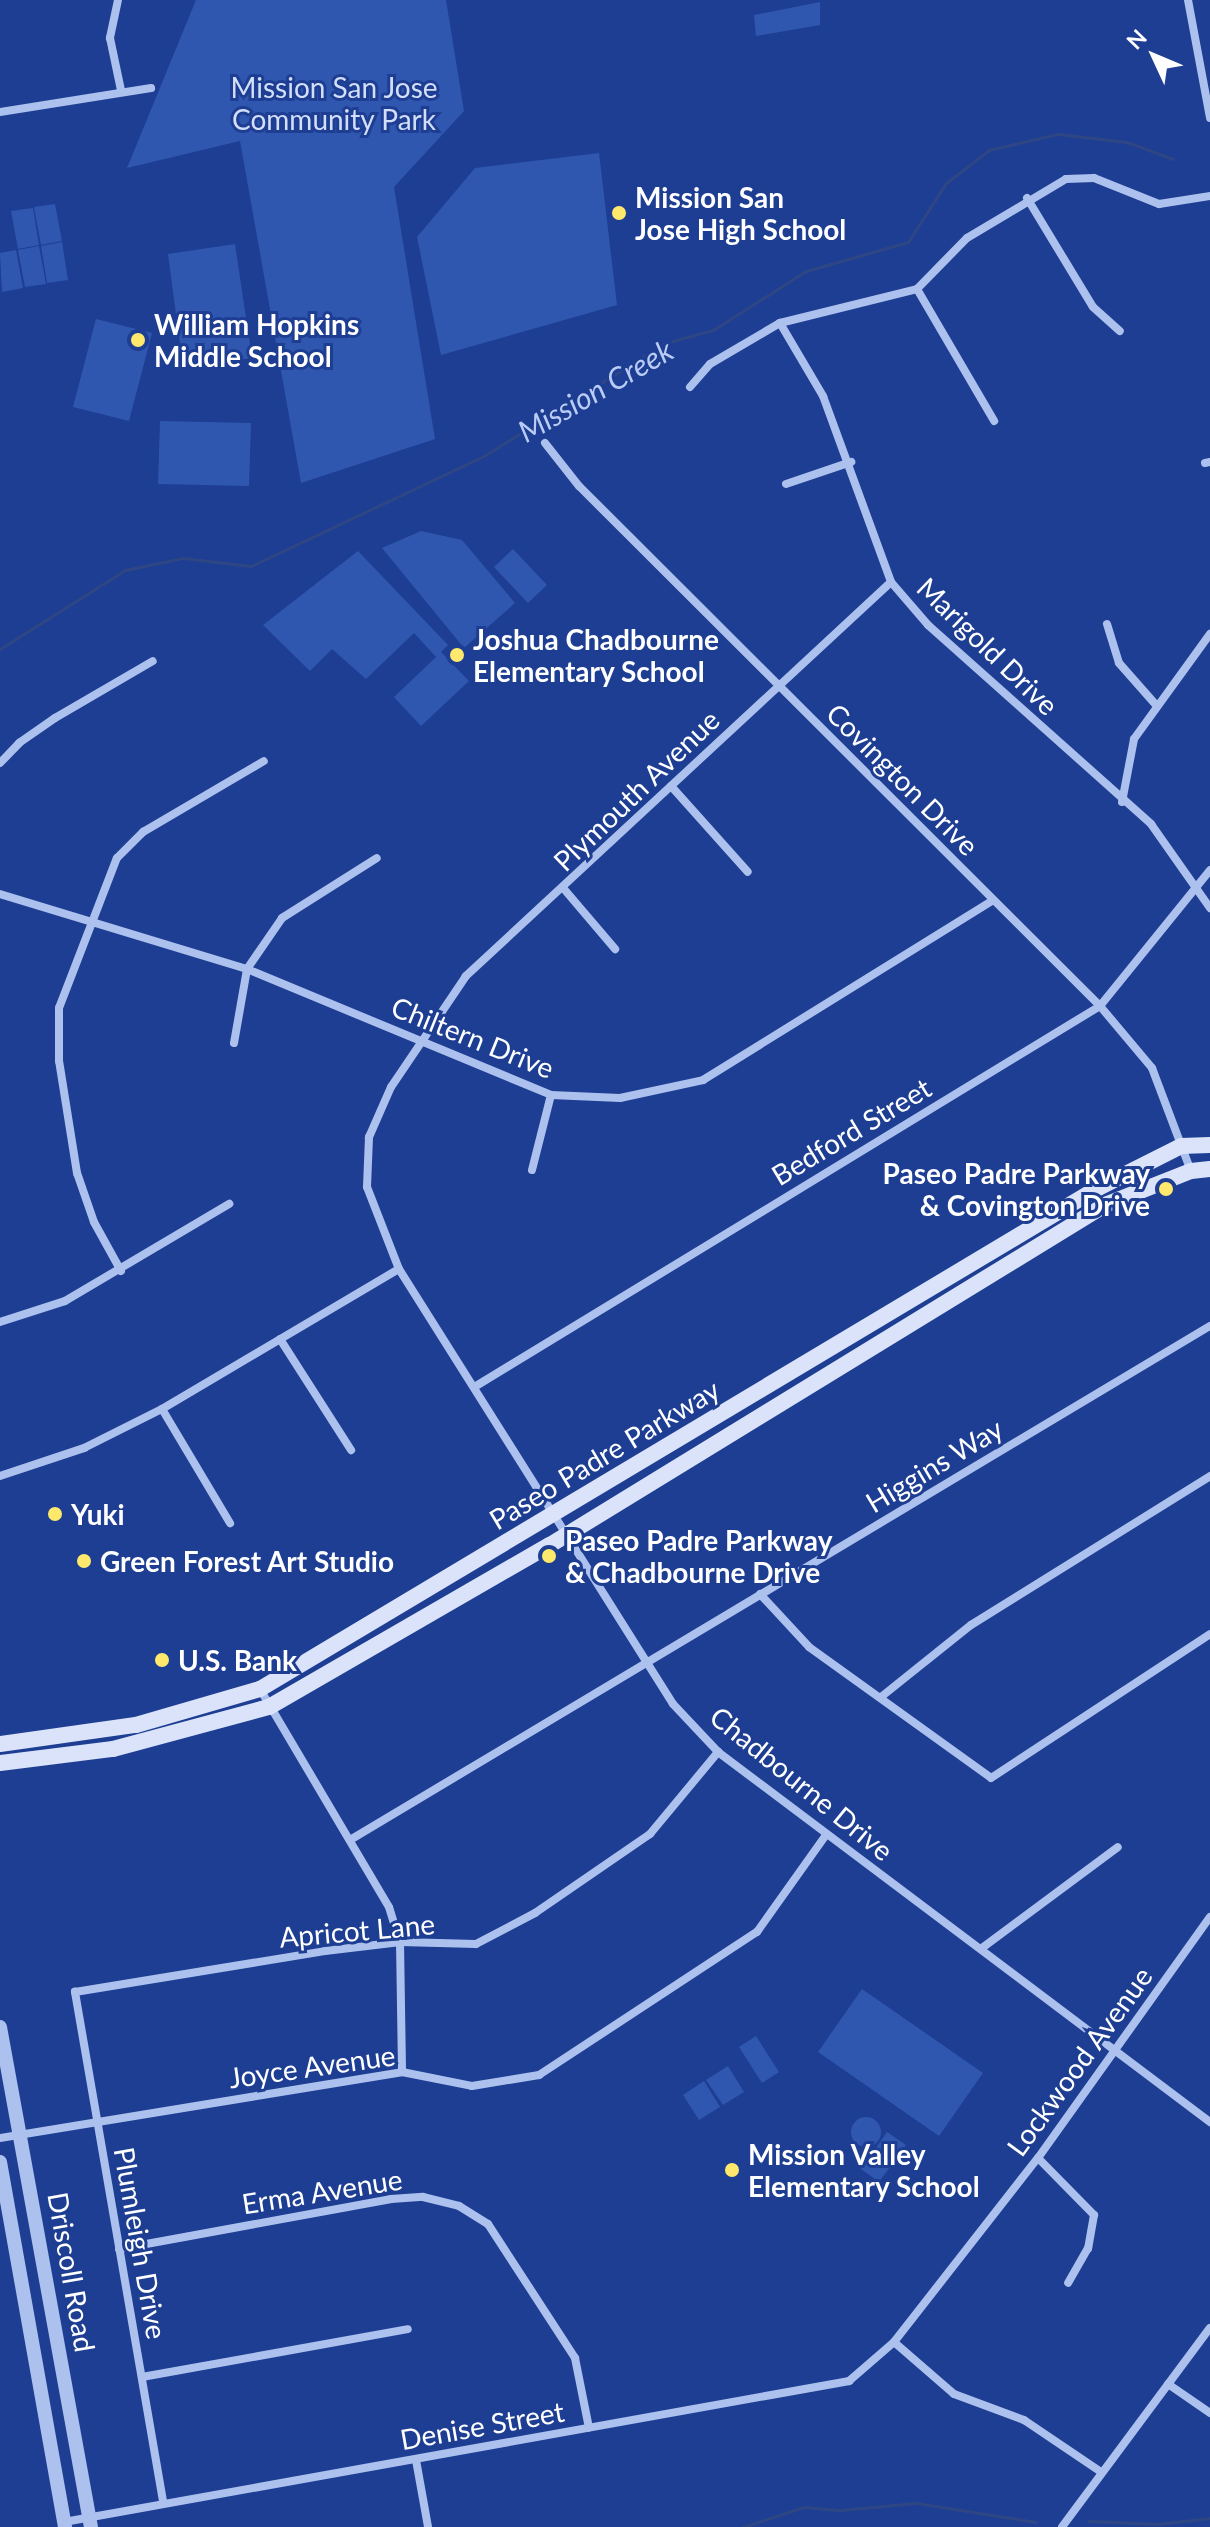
<!DOCTYPE html>
<style>
body{margin:0}
#map{position:relative;width:1210px;height:2527px;overflow:hidden;background:#1d3e92;font-family:Lato,sans-serif}
div>[style]{position:absolute}
[style*='--x']{left:calc(var(--x)*1px);top:calc(var(--y)*1px);width:calc(var(--w)*1px);rotate:calc(var(--a)*1deg)}
.green>*{inset:0;background:#3057af}
.round{border-radius:50%}
.stream>*{height:3px;margin:-1.5px;padding:0 1.5px;transform-origin:1.5px;border-radius:1.5px;background:#2f4685}
.minor>*{height:8px;margin:-4px;padding:0 4px;transform-origin:4px;border-radius:4px;background:#adc1ee}
.tertiary>*{height:14px;margin:-7px;padding:0 7px;transform-origin:7px;border-radius:7px;background:#adc1ee}
.secondary>*{height:16px;margin:-8px;padding:0 8px;transform-origin:8px;border-radius:8px;background:#dae3fa}
.dots>*{width:22px;height:22px;translate:-50% -50%;box-sizing:border-box;border:4px solid #1d3e92;border-radius:50%}
span{translate:-50% -50%;white-space:nowrap;text-align:center;line-height:1.15;-webkit-text-stroke:6px #1d3e92;paint-order:stroke}
.park-label{font-size:28px;color:#d3dffa}
.poi-label{font-size:28px;color:#fff;font-weight:700}
.left{translate:0 -50%;text-align:left}
.right{translate:-100% -50%;text-align:right}
.street-label{font-size:28px;color:#fff}
.water-label{font-size:30px;color:#baccf5;font-style:italic}
.north{position:absolute;left:1114px;top:16px;width:80px;height:80px;-webkit-text-stroke:6px #1d3e92;paint-order:stroke;rotate:314deg;font-size:22px;font-weight:700;line-height:32px;text-align:center;color:#fff}
.north::after{content:'';display:block;margin:auto;width:28px;height:36px;background:#fff;clip-path:polygon(50% 0,100% 100%,50% 72%,0 100%)}
</style>
<div id="map">
<div class="green">
<i style="clip-path:polygon(196px 0,446px 0,464px 111px,394px 187px,435px 439px,301px 483px,240px 141px,127px 168px)"></i>
<i style="clip-path:polygon(820px 2px,820px 25px,756px 36px,754px 15px)"></i>
<i style="clip-path:polygon(599px 153px,617px 305px,441px 355px,417px 237px,475px 168px)"></i>
<i style="clip-path:polygon(55px 204px,62px 241px,41px 245px,34px 207px)"></i>
<i style="clip-path:polygon(33px 208px,39px 245px,18px 249px,11px 211px)"></i>
<i style="clip-path:polygon(62px 242px,68px 280px,47px 283px,41px 246px)"></i>
<i style="clip-path:polygon(235px 244px,252px 358px,183px 367px,168px 254px)"></i>
<i style="clip-path:polygon(39px 246px,46px 284px,25px 287px,18px 250px)"></i>
<i style="clip-path:polygon(16px 250px,23px 288px,2px 292px,0 253px)"></i>
<i style="clip-path:polygon(96px 319px,152px 333px,129px 421px,73px 407px)"></i>
<i style="clip-path:polygon(160px 421px,251px 423px,249px 486px,158px 484px)"></i>
<i style="clip-path:polygon(421px 531px,462px 540px,515px 603px,464px 648px,382px 548px)"></i>
<i style="clip-path:polygon(513px 549px,547px 585px,528px 603px,494px 567px)"></i>
<i style="clip-path:polygon(358px 551px,448px 645px,441px 652px,469px 681px,421px 726px,394px 697px,436px 657px,414px 633px,366px 679px,332px 649px,310px 671px,263px 625px)"></i>
<i style="clip-path:polygon(862px 1989px,983px 2073px,939px 2136px,818px 2052px)"></i>
<i style="clip-path:polygon(756px 2036px,779px 2072px,762px 2083px,739px 2047px)"></i>
<i style="clip-path:polygon(728px 2066px,744px 2092px,723px 2105px,706px 2080px)"></i>
<i style="clip-path:polygon(704px 2081px,720px 2107px,699px 2120px,683px 2095px)"></i>
<i class="round" style="left:851px;top:2117px;width:30px;height:30px"></i>
<i style="clip-path:polygon(887px 2132px,906px 2145px,879px 2182px,861px 2169px)"></i>
</div>
<div class="stream">
<i style="--x:0;--y:649;--w:148;--a:-32.3"></i>
<i style="--x:125;--y:570;--w:59;--a:-11.7"></i>
<i style="--x:183;--y:558;--w:68;--a:6.7"></i>
<i style="--x:251;--y:566;--w:258;--a:-25.3"></i>
<i style="--x:484;--y:456;--w:213;--a:-32"></i>
<i style="--x:665;--y:343;--w:50;--a:-15.2"></i>
<i style="--x:713;--y:330;--w:110;--a:-32.4"></i>
<i style="--x:806;--y:271;--w:106;--a:-15.9"></i>
<i style="--x:908;--y:242;--w:70;--a:-57.2"></i>
<i style="--x:946;--y:183;--w:54;--a:-37.5"></i>
<i style="--x:989;--y:150;--w:71;--a:-13.1"></i>
<i style="--x:1058;--y:134;--w:69;--a:6.6"></i>
<i style="--x:1127;--y:142;--w:49;--a:20.3"></i>
<i style="--x:1089;--y:2521;--w:69;--a:2.5"></i>
<i style="--x:1158;--y:2524;--w:52;--a:-6.6"></i>
<i style="--x:743;--y:2527;--w:64;--a:-18.2"></i>
<i style="--x:804;--y:2507;--w:37;--a:5"></i>
<i style="--x:841;--y:2510;--w:75;--a:-5.3"></i>
<i style="--x:916;--y:2503;--w:121;--a:9"></i>
</div>
<div class="minor">
<i style="--x:118;--y:0;--w:39;--a:102"></i>
<i style="--x:110;--y:38;--w:53;--a:78.1"></i>
<i style="--x:1188;--y:0;--w:120;--a:79.4"></i>
<i style="--x:0;--y:112;--w:153;--a:-9"></i>
<i style="--x:1027;--y:198;--w:127;--a:58.8"></i>
<i style="--x:1093;--y:307;--w:36;--a:42"></i>
<i style="--x:917;--y:289;--w:153;--a:59.7"></i>
<i style="--x:780;--y:323;--w:85;--a:59.5"></i>
<i style="--x:823;--y:396;--w:198;--a:69.9"></i>
<i style="--x:891;--y:582;--w:57;--a:49.3"></i>
<i style="--x:928;--y:625;--w:299;--a:41.7"></i>
<i style="--x:1151;--y:824;--w:103;--a:54.9"></i>
<i style="--x:690;--y:387;--w:30;--a:-49"></i>
<i style="--x:710;--y:364;--w:81;--a:-30.4"></i>
<i style="--x:780;--y:323;--w:141;--a:-13.9"></i>
<i style="--x:917;--y:289;--w:71;--a:-45.6"></i>
<i style="--x:967;--y:238;--w:115;--a:-30.8"></i>
<i style="--x:1066;--y:179;--w:28;--a:-2"></i>
<i style="--x:1094;--y:178;--w:70;--a:21.8"></i>
<i style="--x:1159;--y:204;--w:52;--a:-8.9"></i>
<i style="--x:545;--y:443;--w:55;--a:51.7"></i>
<i style="--x:579;--y:486;--w:736;--a:44.94"></i>
<i style="--x:1100;--y:1006;--w:81;--a:50"></i>
<i style="--x:1152;--y:1068;--w:110;--a:69.3"></i>
<i style="--x:1205;--y:463;--w:5;--a:-11"></i>
<i style="--x:786;--y:484;--w:69;--a:-18.7"></i>
<i style="--x:891;--y:582;--w:580;--a:137.17"></i>
<i style="--x:466;--y:976;--w:134;--a:124"></i>
<i style="--x:391;--y:1087;--w:55;--a:113.7"></i>
<i style="--x:369;--y:1137;--w:50;--a:92.3"></i>
<i style="--x:367;--y:1187;--w:88;--a:68.7"></i>
<i style="--x:399;--y:1269;--w:514;--a:57.79"></i>
<i style="--x:673;--y:1704;--w:66;--a:46.8"></i>
<i style="--x:718;--y:1752;--w:616;--a:36.94"></i>
<i style="--x:1107;--y:624;--w:41;--a:72.9"></i>
<i style="--x:1119;--y:663;--w:56;--a:48.6"></i>
<i style="--x:0;--y:763;--w:28;--a:-46"></i>
<i style="--x:19;--y:743;--w:44;--a:-34.8"></i>
<i style="--x:55;--y:718;--w:113;--a:-30.2"></i>
<i style="--x:671;--y:786;--w:115;--a:48.2"></i>
<i style="--x:1122;--y:802;--w:64;--a:-79.2"></i>
<i style="--x:1134;--y:739;--w:130;--a:-54.1"></i>
<i style="--x:564;--y:889;--w:79;--a:49.6"></i>
<i style="--x:0;--y:894;--w:258;--a:16.9"></i>
<i style="--x:247;--y:969;--w:329;--a:22.5"></i>
<i style="--x:551;--y:1095;--w:69;--a:2.5"></i>
<i style="--x:620;--y:1098;--w:85;--a:-12.2"></i>
<i style="--x:703;--y:1080;--w:341;--a:-31.8"></i>
<i style="--x:234;--y:1043;--w:75;--a:-80"></i>
<i style="--x:247;--y:969;--w:62;--a:-55.5"></i>
<i style="--x:282;--y:918;--w:112;--a:-32.3"></i>
<i style="--x:532;--y:1170;--w:77;--a:-75.8"></i>
<i style="--x:121;--y:1271;--w:56;--a:-118.9"></i>
<i style="--x:94;--y:1222;--w:52;--a:-109.1"></i>
<i style="--x:77;--y:1173;--w:113;--a:-99.1"></i>
<i style="--x:59;--y:1061;--w:53;--a:-90"></i>
<i style="--x:59;--y:1008;--w:161;--a:-68.9"></i>
<i style="--x:117;--y:858;--w:37;--a:-45"></i>
<i style="--x:143;--y:832;--w:140;--a:-30.4"></i>
<i style="--x:0;--y:1322;--w:68;--a:-17.9"></i>
<i style="--x:65;--y:1301;--w:191;--a:-30.6"></i>
<i style="--x:280;--y:1339;--w:132;--a:57.4"></i>
<i style="--x:476;--y:1386;--w:731;--a:-31.34"></i>
<i style="--x:1100;--y:1006;--w:175;--a:-51"></i>
<i style="--x:162;--y:1409;--w:133;--a:59.2"></i>
<i style="--x:0;--y:1476;--w:89;--a:-18.4"></i>
<i style="--x:84;--y:1448;--w:87;--a:-26.6"></i>
<i style="--x:162;--y:1409;--w:275;--a:-30.6"></i>
<i style="--x:760;--y:1594;--w:72;--a:47.2"></i>
<i style="--x:809;--y:1647;--w:224;--a:35.7"></i>
<i style="--x:991;--y:1778;--w:262;--a:-33.3"></i>
<i style="--x:260;--y:1689;--w:253;--a:59.4"></i>
<i style="--x:389;--y:1907;--w:37;--a:73"></i>
<i style="--x:400;--y:1942;--w:130;--a:89.1"></i>
<i style="--x:881;--y:1697;--w:115;--a:-38.7"></i>
<i style="--x:971;--y:1625;--w:282;--a:-31.9"></i>
<i style="--x:350;--y:1840;--w:1002;--a:-30.87"></i>
<i style="--x:982;--y:1948;--w:169;--a:-36.6"></i>
<i style="--x:0;--y:2138;--w:407;--a:-9.3"></i>
<i style="--x:402;--y:2072;--w:71;--a:11.3"></i>
<i style="--x:472;--y:2086;--w:68;--a:-9.3"></i>
<i style="--x:539;--y:2075;--w:261;--a:-33.3"></i>
<i style="--x:757;--y:1932;--w:119;--a:-54.6"></i>
<i style="--x:1038;--y:2158;--w:80;--a:45.5"></i>
<i style="--x:1094;--y:2215;--w:34;--a:100"></i>
<i style="--x:1088;--y:2248;--w:40;--a:119.7"></i>
<i style="--x:119;--y:2249;--w:277;--a:-10.4"></i>
<i style="--x:391;--y:2199;--w:32;--a:-4"></i>
<i style="--x:423;--y:2197;--w:37;--a:14"></i>
<i style="--x:459;--y:2206;--w:34;--a:32"></i>
<i style="--x:488;--y:2224;--w:160;--a:57"></i>
<i style="--x:575;--y:2358;--w:71;--a:78.7"></i>
<i style="--x:894;--y:2342;--w:79;--a:40.9"></i>
<i style="--x:954;--y:2394;--w:75;--a:20.4"></i>
<i style="--x:1024;--y:2420;--w:93;--a:34"></i>
<i style="--x:142;--y:2377;--w:270;--a:-10.2"></i>
<i style="--x:1168;--y:2384;--w:51;--a:34.6"></i>
<i style="--x:416;--y:2460;--w:68;--a:79.8"></i>
<i style="--x:163;--y:2501;--w:517;--a:-99.81"></i>
<i style="--x:75;--y:1992;--w:253;--a:-9.3"></i>
<i style="--x:325;--y:1951;--w:76;--a:-6.8"></i>
<i style="--x:400;--y:1942;--w:76;--a:1.5"></i>
<i style="--x:476;--y:1944;--w:67;--a:-27.7"></i>
<i style="--x:535;--y:1913;--w:140;--a:-34.5"></i>
<i style="--x:650;--y:1834;--w:107;--a:-50.3"></i>
<i style="--x:64;--y:2522;--w:798;--a:-10.18"></i>
<i style="--x:849;--y:2381;--w:60;--a:-40.9"></i>
<i style="--x:894;--y:2342;--w:234;--a:-52"></i>
<i style="--x:1038;--y:2158;--w:296;--a:-54.5"></i>
<i style="--x:1062;--y:2527;--w:248;--a:-53.4"></i>
</div>
<div class="tertiary">
<i style="--x:0;--y:2027;--w:508;--a:79.69"></i>
<i style="--x:0;--y:2162;--w:371;--a:79.9"></i>
</div>
<div class="secondary">
<i style="--x:0;--y:1744;--w:137;--a:-8"></i>
<i style="--x:136;--y:1725;--w:129;--a:-16.2"></i>
<i style="--x:260;--y:1689;--w:976;--a:-30.87"></i>
<i style="--x:1098;--y:1188;--w:93;--a:-26.8"></i>
<i style="--x:1181;--y:1146;--w:29;--a:-2"></i>
<i style="--x:0;--y:1763;--w:114;--a:-7.1"></i>
<i style="--x:113;--y:1749;--w:162;--a:-15.1"></i>
<i style="--x:269;--y:1707;--w:324;--a:-30"></i>
<i style="--x:550;--y:1545;--w:651;--a:-31.49"></i>
<i style="--x:1105;--y:1205;--w:92;--a:-21.6"></i>
<i style="--x:1191;--y:1171;--w:19;--a:-6"></i>
</div>
<div class="dots">
<i style="left:619px;top:213px;background:#fee96c"></i>
<i style="left:138px;top:340px;background:#fee96c"></i>
<i style="left:457px;top:655px;background:#fee96c"></i>
<i style="left:1166px;top:1189px;background:#fee96c"></i>
<i style="left:55px;top:1514px;background:#fee96c"></i>
<i style="left:549px;top:1556px;background:#fee96c"></i>
<i style="left:84px;top:1561px;background:#fee96c"></i>
<i style="left:162px;top:1660px;background:#fee96c"></i>
<i style="left:732px;top:2170px;background:#fee96c"></i>
</div>
<div class="park-label">
<span style="left:334px;top:103px">Mission San Jose<br>Community Park</span>
</div>
<div class="poi-label">
<span class="left" style="left:635px;top:213px">Mission San<br>Jose High School</span>
<span class="left" style="left:154px;top:340px">William Hopkins<br>Middle School</span>
<span class="left" style="left:473px;top:655px">Joshua Chadbourne<br>Elementary School</span>
<span class="right" style="left:1150px;top:1189px">Paseo Padre Parkway<br>&amp; Covington Drive</span>
<span class="left" style="left:71px;top:1514px">Yuki</span>
<span class="left" style="left:565px;top:1556px">Paseo Padre Parkway<br>&amp; Chadbourne Drive</span>
<span class="left" style="left:100px;top:1561px">Green Forest Art Studio</span>
<span class="left" style="left:178px;top:1660px">U.S. Bank</span>
<span class="left" style="left:748px;top:2170px">Mission Valley<br>Elementary School</span>
</div>
<div class="street-label">
<span style="left:988px;top:646px;rotate:44deg">Marigold Drive</span>
<span style="left:903px;top:779px;rotate:45deg">Covington Drive</span>
<span style="left:636px;top:790px;rotate:-44deg">Plymouth Avenue</span>
<span style="left:473px;top:1037px;rotate:22deg">Chiltern Drive</span>
<span style="left:851px;top:1131px;rotate:-31deg">Bedford Street</span>
<span style="left:604px;top:1454px;rotate:-31deg">Paseo Padre Parkway</span>
<span style="left:934px;top:1465px;rotate:-31deg">Higgins Way</span>
<span style="left:802px;top:1783px;rotate:39deg">Chadbourne Drive</span>
<span style="left:357px;top:1930px;rotate:-5deg">Apricot Lane</span>
<span style="left:1079px;top:2061px;rotate:-54deg">Lockwood Avenue</span>
<span style="left:312px;top:2066px;rotate:-8deg">Joyce Avenue</span>
<span style="left:322px;top:2191px;rotate:-9deg">Erma Avenue</span>
<span style="left:141px;top:2243px;rotate:80deg">Plumleigh Drive</span>
<span style="left:72px;top:2272px;rotate:80deg">Driscoll Road</span>
<span style="left:482px;top:2425px;rotate:-10deg">Denise Street</span>
</div>
<div class="water-label">
<span style="left:595px;top:390px;rotate:-30deg">Mission Creek</span>
</div>
<div class="north">N</div>
</div>
